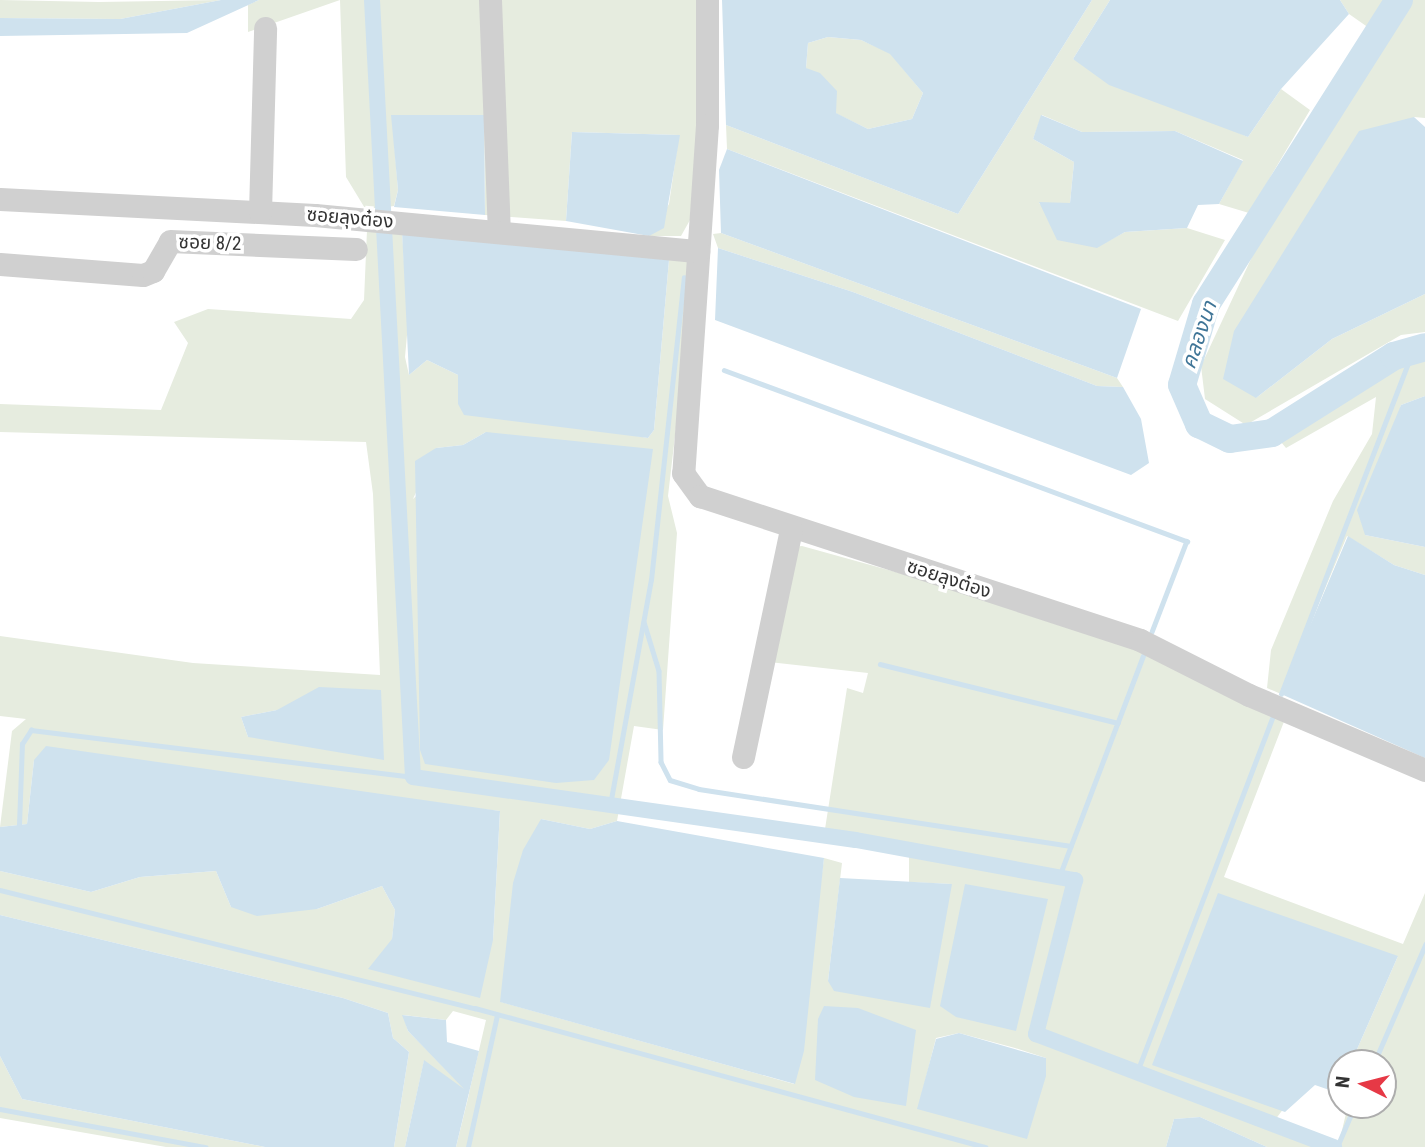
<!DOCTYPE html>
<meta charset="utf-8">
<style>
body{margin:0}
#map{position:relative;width:1425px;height:1147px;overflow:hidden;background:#fff;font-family:"Roboto Condensed","Noto Sans Thai",sans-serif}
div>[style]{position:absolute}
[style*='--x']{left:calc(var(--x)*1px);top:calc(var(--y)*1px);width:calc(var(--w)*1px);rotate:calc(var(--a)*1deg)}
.green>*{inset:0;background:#e6ecdf}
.water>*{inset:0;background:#cfe2ee}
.stream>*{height:4.5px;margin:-2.25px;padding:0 2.25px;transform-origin:2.25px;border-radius:2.25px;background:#cfe2ee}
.canal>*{height:16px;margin:-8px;padding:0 8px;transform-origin:8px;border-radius:8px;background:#cfe2ee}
.river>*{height:28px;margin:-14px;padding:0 14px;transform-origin:14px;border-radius:14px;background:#cfe2ee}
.minor>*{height:23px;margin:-11.5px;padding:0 11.5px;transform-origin:11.5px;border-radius:11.5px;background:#d0d0d0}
span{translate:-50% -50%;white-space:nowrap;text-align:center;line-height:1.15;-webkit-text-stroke:7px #fff;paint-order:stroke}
.street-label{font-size:19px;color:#333}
.water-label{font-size:21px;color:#3f7597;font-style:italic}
.north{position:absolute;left:1327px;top:1049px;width:70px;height:70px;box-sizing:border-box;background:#fff;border:2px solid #adadad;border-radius:50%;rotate:276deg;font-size:19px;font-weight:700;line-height:28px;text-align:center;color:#333}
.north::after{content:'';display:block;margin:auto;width:24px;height:32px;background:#e63946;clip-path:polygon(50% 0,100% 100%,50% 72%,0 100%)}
</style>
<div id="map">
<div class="green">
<i style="clip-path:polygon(0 0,99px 2px,221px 0,120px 19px,0 18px)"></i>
<i style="clip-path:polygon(259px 0,699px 0,700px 93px,690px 220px,681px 236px,649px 236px,669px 204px,679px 135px,572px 132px,566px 221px,485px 215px,484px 115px,392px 115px,398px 190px,394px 206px,366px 210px,346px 177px,340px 0,248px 32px,248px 5px)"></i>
<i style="clip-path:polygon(1092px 0,1110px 0,1073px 59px,1248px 137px,1281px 89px,1310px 110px,1249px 213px,1219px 204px,1243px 160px,1175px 131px,1082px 132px,1042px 115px,1033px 139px,1074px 162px,1070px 203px,1039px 203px,1097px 247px,1125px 232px,1187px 228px,1225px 240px,1178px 321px,727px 149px,726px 125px,958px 214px)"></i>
<i style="clip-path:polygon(1340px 0,1386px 0,1369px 28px,1349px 14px)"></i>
<i style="clip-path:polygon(1412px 0,1425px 0,1425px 118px,1414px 117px,1256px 398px,1332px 339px,1425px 294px,1425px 332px,1401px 335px,1246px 425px,1205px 399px,1201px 366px,1258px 244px)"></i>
<i style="clip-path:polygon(828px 37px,861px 40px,890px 53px,923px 93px,912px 119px,868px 129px,835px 113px,806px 68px,808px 43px)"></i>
<i style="clip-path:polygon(evenodd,367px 230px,402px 231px,408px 324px,405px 357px,409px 375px,427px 360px,458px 375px,458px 404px,648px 438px,654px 430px,669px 260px,691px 257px,688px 324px,668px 496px,677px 533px,663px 730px,634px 726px,617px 821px,590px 829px,541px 819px,509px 943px,501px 1002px,794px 1084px,824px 858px,842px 863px,828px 981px,952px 884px,909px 882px,909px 855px,825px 829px,847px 688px,863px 693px,868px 673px,769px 662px,793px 547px,802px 546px,975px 594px,1154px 653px,1285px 719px,1224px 877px,1403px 944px,1425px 893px,1425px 1147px,1267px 1147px,1200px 1117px,1174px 1119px,1166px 1147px,456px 1147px,469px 1094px,424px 1061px,405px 1147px,394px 1147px,409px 1052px,393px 1038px,388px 1013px,343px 998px,0 915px,0 871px,91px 892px,140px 877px,216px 871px,231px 907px,317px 909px,382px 886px,395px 910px,392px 940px,369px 969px,493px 940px,500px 811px,34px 760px,27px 824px,0 827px,12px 731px,26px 719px,0 716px,0 636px,193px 663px,380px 675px,373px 494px,366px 442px,0 432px,0 404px,161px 410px,188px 343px,174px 322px,208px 309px,351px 319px,364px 300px,367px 230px,486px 432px,413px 499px,436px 448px,463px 445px,486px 432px,367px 230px,277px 710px,248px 737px,241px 717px,277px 710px,367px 230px,1398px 956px,1351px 1063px,1383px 1063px,1383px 1105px,1348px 1105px,1339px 1143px,1275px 1120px,1398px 956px,367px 230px,453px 1011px,486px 1020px,469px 1093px,408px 1031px,403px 1015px,446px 1020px,453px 1011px,367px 230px,959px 1033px,1015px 1048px,1046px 1058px,918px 1109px,936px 1038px,959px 1033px)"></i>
<i style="clip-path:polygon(721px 233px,1117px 378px,1123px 387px,1097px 386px,853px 292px,718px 248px,713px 234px)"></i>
<i style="clip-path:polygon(1425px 357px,1425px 396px,1401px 405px,1365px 535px,1425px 547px,1425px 575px,1394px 565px,1347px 536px,1281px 694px,1267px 688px,1271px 650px,1333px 501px,1372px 434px,1376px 397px,1286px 448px,1281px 442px,1367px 382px)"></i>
<i style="clip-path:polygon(0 1056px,22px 1099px,265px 1147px,166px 1147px,0 1118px)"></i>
</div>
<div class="water">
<i style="clip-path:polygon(221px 0,259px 0,187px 33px,0 36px,0 18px,120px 19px)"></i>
<i style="clip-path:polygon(evenodd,722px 0,1092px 0,958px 214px,726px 125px,722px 0,828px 37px,861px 40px,890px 54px,923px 93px,912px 119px,868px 129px,836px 113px,837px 91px,820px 73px,806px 68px,808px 43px,828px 37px)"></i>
<i style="clip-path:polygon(1110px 0,1340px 0,1349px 14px,1281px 89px,1248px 137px,1109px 85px,1073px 59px)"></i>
<i style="clip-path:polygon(391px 115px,484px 115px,485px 215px,394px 207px,398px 190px)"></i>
<i style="clip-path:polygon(1041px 115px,1082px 132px,1175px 131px,1243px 161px,1219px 204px,1198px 205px,1187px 228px,1125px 232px,1097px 248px,1057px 240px,1039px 202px,1070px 203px,1074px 162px,1033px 139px)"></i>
<i style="clip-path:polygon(1414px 117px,1425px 127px,1425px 294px,1332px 339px,1256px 398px,1223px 379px,1234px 331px,1359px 131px)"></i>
<i style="clip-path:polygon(572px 132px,680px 135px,664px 228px,649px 236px,566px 221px)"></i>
<i style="clip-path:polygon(727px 149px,1141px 309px,1117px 378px,721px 233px,719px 170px)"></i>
<i style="clip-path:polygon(402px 231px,669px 260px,654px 430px,648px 438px,464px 415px,458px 404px,458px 375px,427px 360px,409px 375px)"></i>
<i style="clip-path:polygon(718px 248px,853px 292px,1097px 386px,1123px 387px,1141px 419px,1149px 463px,1131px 475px,715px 320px)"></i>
<i style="clip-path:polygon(1425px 396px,1425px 547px,1365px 535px,1357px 510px,1401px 405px)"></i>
<i style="clip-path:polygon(486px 432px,653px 449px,609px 760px,594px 780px,556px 783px,425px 764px,420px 750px,415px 461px,436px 448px,463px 445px)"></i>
<i style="clip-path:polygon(1348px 536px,1394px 565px,1425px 575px,1425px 758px,1281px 694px)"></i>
<i style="clip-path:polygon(319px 687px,381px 690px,384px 760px,248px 737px,241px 717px,277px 710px)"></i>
<i style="clip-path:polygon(46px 746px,500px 811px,493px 940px,480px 998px,368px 969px,392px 939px,395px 910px,382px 886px,317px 909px,257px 916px,231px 907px,216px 871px,140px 877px,91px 892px,0 871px,0 827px,27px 824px,34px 760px)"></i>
<i style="clip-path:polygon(541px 819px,590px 829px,617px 821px,824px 858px,804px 1051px,795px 1084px,500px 1002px,513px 883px,523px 850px)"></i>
<i style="clip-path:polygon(840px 878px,952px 884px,930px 1008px,834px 991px,828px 981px)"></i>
<i style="clip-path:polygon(965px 884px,1048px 899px,1016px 1031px,956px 1017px,940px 1006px)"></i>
<i style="clip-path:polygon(1218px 893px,1398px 956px,1351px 1063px,1341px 1063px,1338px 1093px,1315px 1085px,1285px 1112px,1152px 1065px)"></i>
<i style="clip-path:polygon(0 915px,343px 998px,388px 1013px,393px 1038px,409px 1052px,394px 1147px,265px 1147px,22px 1099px,0 1056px)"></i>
<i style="clip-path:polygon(824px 1006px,858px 1008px,916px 1030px,906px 1106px,854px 1097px,815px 1080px,818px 1019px)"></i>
<i style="clip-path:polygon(402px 1015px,446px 1020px,447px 1042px,479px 1051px,456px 1147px,405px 1147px,424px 1060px,464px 1089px,408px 1031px)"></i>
<i style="clip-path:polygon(959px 1033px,1046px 1058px,1046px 1076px,1027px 1139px,917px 1109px,936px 1039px)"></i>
<i style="clip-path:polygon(1200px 1117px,1267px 1147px,1166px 1147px,1174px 1119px)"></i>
</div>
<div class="stream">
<i style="--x:724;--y:370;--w:494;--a:20.3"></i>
<i style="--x:1187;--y:541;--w:97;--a:111"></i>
<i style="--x:644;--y:622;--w:51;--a:73"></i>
<i style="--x:659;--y:671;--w:91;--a:88.7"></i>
<i style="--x:661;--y:762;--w:20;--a:63"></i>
<i style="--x:670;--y:780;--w:30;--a:17"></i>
<i style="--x:699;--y:789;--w:376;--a:8.7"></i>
<i style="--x:880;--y:664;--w:245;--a:13.9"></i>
<i style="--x:1281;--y:694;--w:368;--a:-69"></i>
<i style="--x:610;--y:805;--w:229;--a:-79.7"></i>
<i style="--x:651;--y:580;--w:304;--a:-83.8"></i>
<i style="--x:19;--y:825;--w:81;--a:-87.9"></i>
<i style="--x:22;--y:744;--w:17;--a:-57"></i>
<i style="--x:31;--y:730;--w:385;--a:7"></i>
<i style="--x:1059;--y:877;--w:236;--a:-69.2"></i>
<i style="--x:0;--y:890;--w:489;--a:14"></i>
<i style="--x:475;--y:1008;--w:529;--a:15.25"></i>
<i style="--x:1374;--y:1063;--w:129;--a:-66.6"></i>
<i style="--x:1137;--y:1072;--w:379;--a:-69.1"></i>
<i style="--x:0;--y:1109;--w:209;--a:10.5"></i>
<i style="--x:468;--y:1147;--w:135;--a:-77.6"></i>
<i style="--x:1337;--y:1147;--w:46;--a:-66.8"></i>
</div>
<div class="canal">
<i style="--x:372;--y:0;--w:778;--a:86.98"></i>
<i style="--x:413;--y:777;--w:447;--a:8.1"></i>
<i style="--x:856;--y:840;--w:223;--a:10.4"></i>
<i style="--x:1075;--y:880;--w:159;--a:104.2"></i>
<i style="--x:1036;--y:1034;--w:319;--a:20.8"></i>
</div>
<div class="river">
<i style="--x:1399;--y:0;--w:360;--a:122.4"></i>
<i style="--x:1206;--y:304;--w:84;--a:106.5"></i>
<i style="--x:1182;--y:385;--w:43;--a:66.4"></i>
<i style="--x:1199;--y:424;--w:34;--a:26"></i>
<i style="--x:1230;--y:439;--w:42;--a:-8.1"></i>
<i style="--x:1272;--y:433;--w:144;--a:-32.3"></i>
<i style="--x:1394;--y:356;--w:32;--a:-16"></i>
</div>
<div class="minor">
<i style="--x:490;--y:0;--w:232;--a:87.8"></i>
<i style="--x:707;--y:0;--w:125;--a:90"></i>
<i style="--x:707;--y:125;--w:349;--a:93.9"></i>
<i style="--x:683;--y:473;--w:29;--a:54"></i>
<i style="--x:700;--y:496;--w:463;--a:18.1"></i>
<i style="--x:1140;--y:640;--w:122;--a:26.8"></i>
<i style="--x:1249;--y:695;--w:191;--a:23.1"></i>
<i style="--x:0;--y:199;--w:315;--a:2.9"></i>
<i style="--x:315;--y:215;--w:385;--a:5.4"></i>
<i style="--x:260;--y:212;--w:184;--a:-88.4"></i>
<i style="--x:0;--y:264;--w:143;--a:4.4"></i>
<i style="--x:143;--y:275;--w:11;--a:-22"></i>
<i style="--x:153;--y:271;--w:34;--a:-60"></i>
<i style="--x:170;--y:241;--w:186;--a:2.5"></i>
<i style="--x:743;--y:757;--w:233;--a:-78.1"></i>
</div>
<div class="street-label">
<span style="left:350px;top:218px;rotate:5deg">ซอยลุงต๋อง</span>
<span style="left:210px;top:243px;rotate:2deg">ซอย 8/2</span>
<span style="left:949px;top:579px;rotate:18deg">ซอยลุงต๋อง</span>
</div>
<div class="water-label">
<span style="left:1199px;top:335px;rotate:-71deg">คลองนา</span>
</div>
<div class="north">N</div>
</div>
